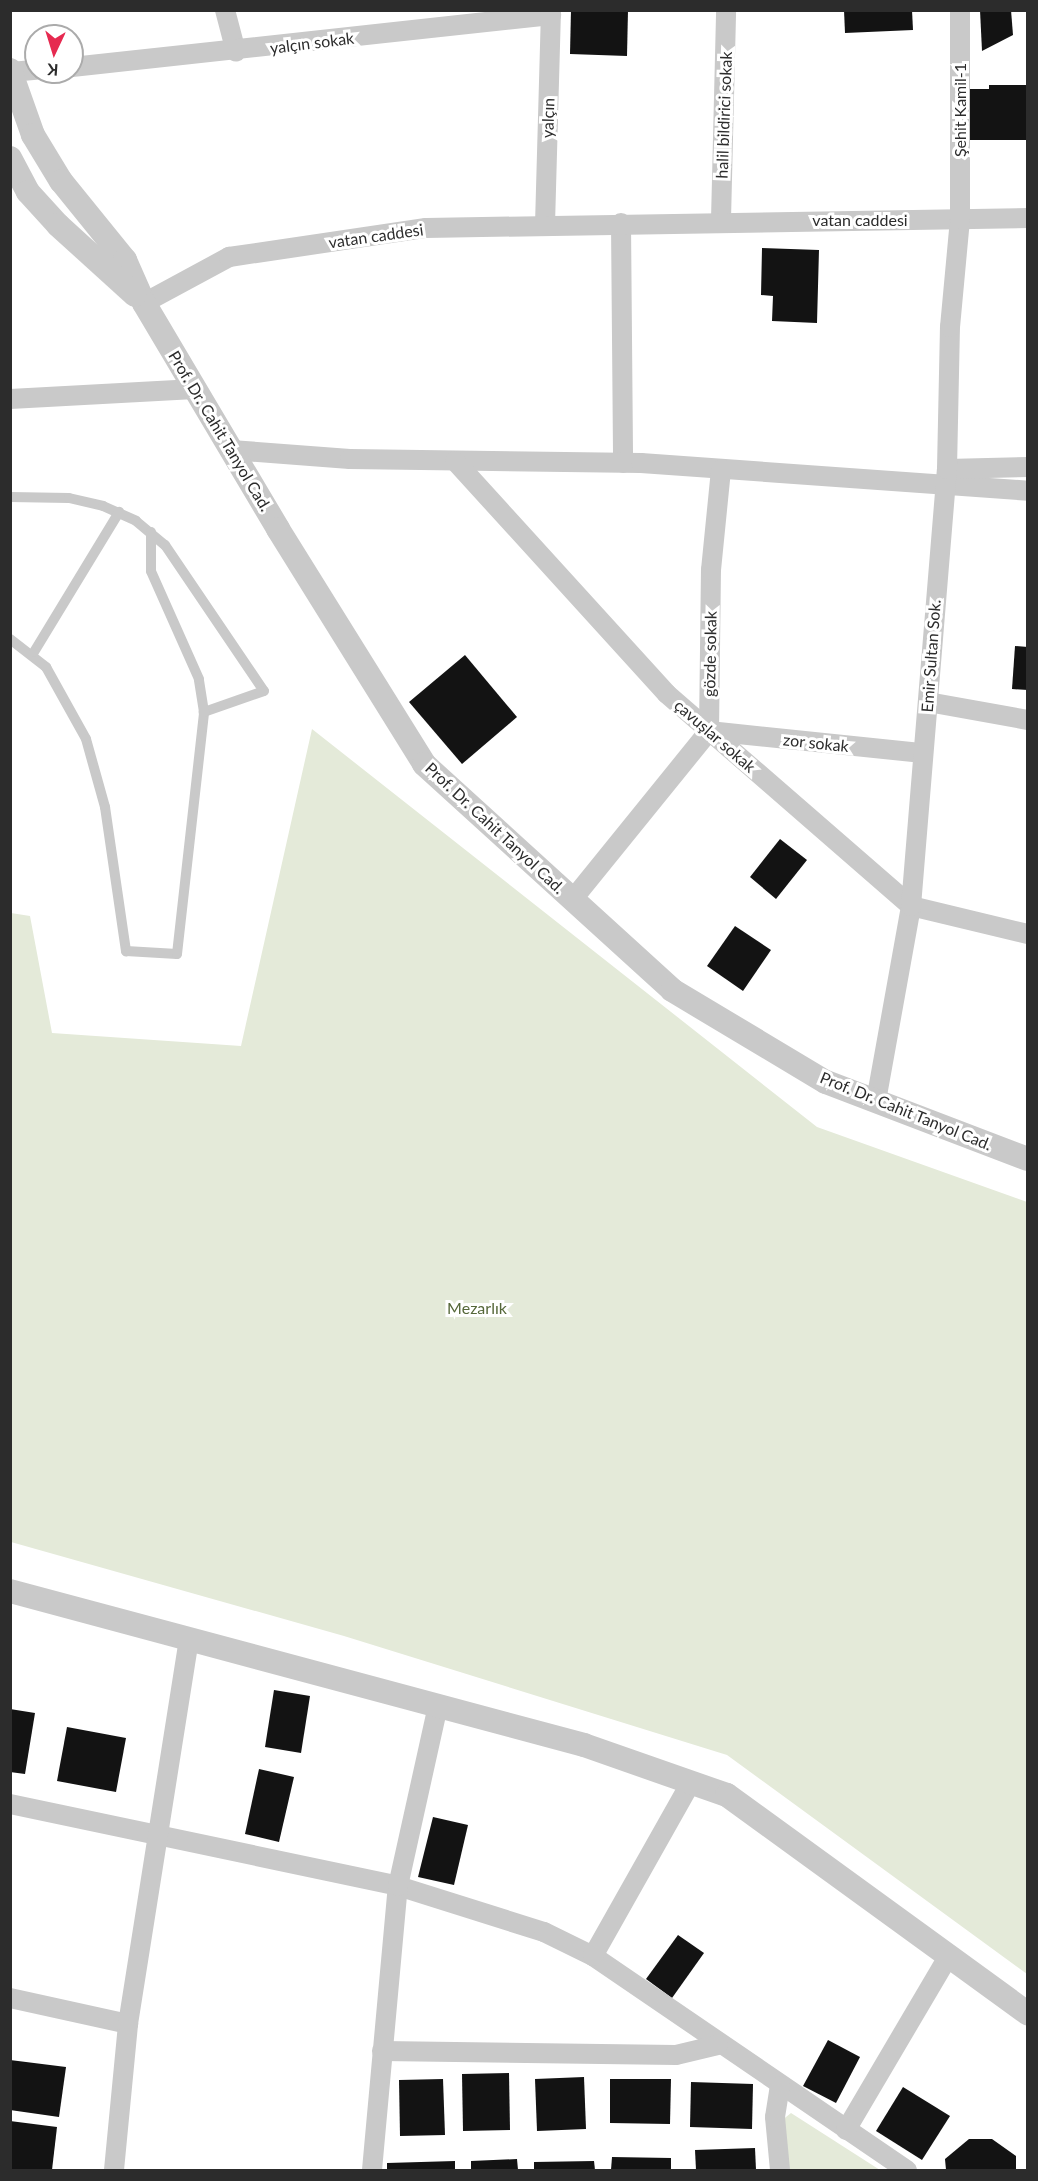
<!DOCTYPE html>
<meta charset="utf-8">
<style>
body{margin:0}
#map{position:relative;width:1038px;height:2181px;overflow:hidden;background:#fff;font-family:Lato,sans-serif}
div>[style]{position:absolute}
[style*='--x']{left:calc(var(--x)*1px);top:calc(var(--y)*1px);width:calc(var(--w)*1px);rotate:calc(var(--a)*1deg)}
.green>*{inset:0;background:#e4ead9}
.building>*{inset:0;background:#131313}
.service>*{height:10px;margin:-5px;padding:0 5px;transform-origin:5px;border-radius:5px;background:#c9c9c9}
.minor>*{height:20px;margin:-10px;padding:0 10px;transform-origin:10px;border-radius:10px;background:#c9c9c9}
.tertiary>*{height:24px;margin:-12px;padding:0 12px;transform-origin:12px;border-radius:12px;background:#c9c9c9}
span{translate:-50% -50%;white-space:nowrap;text-align:center;line-height:1.15;-webkit-text-stroke:6px #fff;paint-order:stroke}
.street-label{font-size:16px;color:#2c2c2c}
.park-label{font-size:16px;color:#556739}
.frame{position:absolute;inset:0;border:12px solid #2c2c2c;pointer-events:none}
.north{position:absolute;left:24px;top:24px;width:60px;height:60px;box-sizing:border-box;background:#fff;border:2px solid #ababab;border-radius:50%;rotate:184deg;font-size:16px;font-weight:700;line-height:24px;text-align:center;color:#2c2c2c}
.north::after{content:'';display:block;margin:auto;width:21px;height:27px;background:#e62a50;clip-path:polygon(50% 0,100% 100%,50% 72%,0 100%)}
</style>
<div id="map">
<div class="green">
<i style="clip-path:polygon(312px 729px,817px 1127px,1027px 1202px,1027px 1974px,727px 1755px,344px 1636px,11px 1542px,11px 913px,30px 916px,52px 1033px,241px 1046px)"></i>
<i style="clip-path:polygon(791px 2113px,880px 2170px,788px 2170px,781px 2121px)"></i>
</div>
<div class="building">
<i style="clip-path:polygon(571px 10px,628px 10px,627px 56px,570px 54px)"></i>
<i style="clip-path:polygon(844px 10px,912px 10px,913px 30px,845px 33px)"></i>
<i style="clip-path:polygon(980px 10px,1011px 10px,1013px 35px,982px 51px)"></i>
<i style="clip-path:polygon(989px 85px,1028px 85px,1028px 140px,970px 140px,966px 89px,989px 89px)"></i>
<i style="clip-path:polygon(762px 248px,819px 250px,817px 323px,772px 321px,773px 296px,761px 295px)"></i>
<i style="clip-path:polygon(1015px 646px,1028px 647px,1028px 690px,1012px 689px)"></i>
<i style="clip-path:polygon(465px 655px,517px 717px,462px 764px,409px 702px)"></i>
<i style="clip-path:polygon(780px 839px,807px 860px,776px 899px,750px 877px)"></i>
<i style="clip-path:polygon(735px 926px,771px 950px,743px 991px,707px 966px)"></i>
<i style="clip-path:polygon(274px 1690px,310px 1696px,301px 1753px,265px 1747px)"></i>
<i style="clip-path:polygon(10px 1709px,35px 1713px,25px 1774px,10px 1772px)"></i>
<i style="clip-path:polygon(67px 1727px,126px 1738px,116px 1792px,57px 1781px)"></i>
<i style="clip-path:polygon(259px 1769px,294px 1777px,279px 1842px,245px 1834px)"></i>
<i style="clip-path:polygon(433px 1817px,468px 1825px,454px 1885px,418px 1877px)"></i>
<i style="clip-path:polygon(678px 1935px,704px 1953px,672px 1998px,646px 1979px)"></i>
<i style="clip-path:polygon(828px 2040px,860px 2057px,836px 2103px,803px 2086px)"></i>
<i style="clip-path:polygon(10px 2060px,66px 2067px,59px 2117px,10px 2110px)"></i>
<i style="clip-path:polygon(509px 2073px,510px 2130px,463px 2131px,462px 2074px)"></i>
<i style="clip-path:polygon(584px 2077px,586px 2129px,537px 2131px,535px 2079px)"></i>
<i style="clip-path:polygon(443px 2079px,445px 2135px,400px 2136px,399px 2080px)"></i>
<i style="clip-path:polygon(610px 2079px,671px 2079px,670px 2124px,610px 2123px)"></i>
<i style="clip-path:polygon(691px 2082px,753px 2084px,752px 2129px,690px 2127px)"></i>
<i style="clip-path:polygon(903px 2087px,950px 2116px,922px 2160px,876px 2131px)"></i>
<i style="clip-path:polygon(10px 2121px,57px 2127px,52px 2170px,10px 2170px)"></i>
<i style="clip-path:polygon(969px 2139px,992px 2139px,1016px 2156px,1016px 2170px,946px 2170px,945px 2159px)"></i>
<i style="clip-path:polygon(755px 2148px,756px 2170px,696px 2170px,695px 2150px)"></i>
<i style="clip-path:polygon(612px 2157px,671px 2158px,671px 2170px,611px 2170px)"></i>
<i style="clip-path:polygon(517px 2159px,518px 2170px,471px 2170px,471px 2161px)"></i>
<i style="clip-path:polygon(455px 2161px,455px 2170px,387px 2170px,387px 2163px)"></i>
<i style="clip-path:polygon(594px 2161px,595px 2170px,534px 2170px,534px 2162px)"></i>
</div>
<div class="service">
<i style="--x:10;--y:497;--w:59;--a:1"></i>
<i style="--x:69;--y:498;--w:35;--a:13"></i>
<i style="--x:103;--y:506;--w:36;--a:24"></i>
<i style="--x:136;--y:521;--w:38;--a:40"></i>
<i style="--x:165;--y:545;--w:176;--a:55.9"></i>
<i style="--x:264;--y:691;--w:64;--a:160.7"></i>
<i style="--x:10;--y:639;--w:46;--a:37.9"></i>
<i style="--x:46;--y:667;--w:82;--a:60.9"></i>
<i style="--x:86;--y:739;--w:71;--a:74.4"></i>
<i style="--x:105;--y:807;--w:146;--a:81.7"></i>
<i style="--x:126;--y:951;--w:51;--a:3.4"></i>
<i style="--x:177;--y:954;--w:244;--a:-83.6"></i>
<i style="--x:204;--y:712;--w:33;--a:-99"></i>
<i style="--x:199;--y:679;--w:118;--a:-114"></i>
<i style="--x:151;--y:571;--w:39;--a:-90"></i>
<i style="--x:34;--y:652;--w:164;--a:-58.7"></i>
</div>
<div class="minor">
<i style="--x:225;--y:10;--w:43;--a:75.3"></i>
<i style="--x:72;--y:67;--w:482;--a:-6.2"></i>
<i style="--x:11;--y:72;--w:25;--a:-5"></i>
<i style="--x:721;--y:220;--w:210;--a:-88.6"></i>
<i style="--x:621;--y:223;--w:240;--a:89.5"></i>
<i style="--x:545;--y:225;--w:215;--a:-88.4"></i>
<i style="--x:144;--y:303;--w:97;--a:-28.4"></i>
<i style="--x:229;--y:257;--w:199;--a:-8.4"></i>
<i style="--x:426;--y:228;--w:602;--a:-0.95"></i>
<i style="--x:10;--y:399;--w:185;--a:-3.1"></i>
<i style="--x:231;--y:450;--w:119;--a:4.3"></i>
<i style="--x:350;--y:459;--w:291;--a:0.8"></i>
<i style="--x:641;--y:463;--w:388;--a:4.1"></i>
<i style="--x:455;--y:461;--w:315;--a:47.7"></i>
<i style="--x:667;--y:694;--w:323;--a:41"></i>
<i style="--x:911;--y:906;--w:120;--a:13.5"></i>
<i style="--x:947;--y:469;--w:81;--a:-1.4"></i>
<i style="--x:928;--y:702;--w:102;--a:10.2"></i>
<i style="--x:709;--y:731;--w:215;--a:5.9"></i>
<i style="--x:573;--y:899;--w:216;--a:-51"></i>
<i style="--x:709;--y:731;--w:161;--a:-89.3"></i>
<i style="--x:711;--y:570;--w:101;--a:-84.3"></i>
<i style="--x:876;--y:1101;--w:198;--a:-79.8"></i>
<i style="--x:911;--y:906;--w:438;--a:-85.3"></i>
<i style="--x:947;--y:469;--w:142;--a:-88.8"></i>
<i style="--x:950;--y:327;--w:108;--a:-84.7"></i>
<i style="--x:960;--y:219;--w:209;--a:-90"></i>
<i style="--x:10;--y:1804;--w:397;--a:11.9"></i>
<i style="--x:398;--y:1886;--w:153;--a:17.5"></i>
<i style="--x:544;--y:1932;--w:55;--a:26.1"></i>
<i style="--x:593;--y:1956;--w:380;--a:34.3"></i>
<i style="--x:593;--y:1956;--w:200;--a:-60.6"></i>
<i style="--x:10;--y:1998;--w:121;--a:12.4"></i>
<i style="--x:382;--y:2051;--w:294;--a:0.8"></i>
<i style="--x:676;--y:2055;--w:43;--a:-13.4"></i>
<i style="--x:846;--y:2130;--w:201;--a:-59.5"></i>
<i style="--x:114;--y:2170;--w:147;--a:-84.5"></i>
<i style="--x:128;--y:2024;--w:391;--a:-81"></i>
<i style="--x:372;--y:2170;--w:285;--a:-84.8"></i>
<i style="--x:398;--y:1886;--w:185;--a:-77.5"></i>
<i style="--x:780;--y:2170;--w:53;--a:-95.4"></i>
<i style="--x:775;--y:2117;--w:31;--a:-81"></i>
</div>
<div class="tertiary">
<i style="--x:10;--y:70;--w:69;--a:70.5"></i>
<i style="--x:33;--y:135;--w:54;--a:58.7"></i>
<i style="--x:61;--y:181;--w:102;--a:51"></i>
<i style="--x:125;--y:260;--w:47;--a:66.2"></i>
<i style="--x:144;--y:303;--w:263;--a:59.3"></i>
<i style="--x:278;--y:529;--w:277;--a:58.1"></i>
<i style="--x:424;--y:764;--w:336;--a:42.3"></i>
<i style="--x:672;--y:990;--w:179;--a:30.9"></i>
<i style="--x:826;--y:1082;--w:216;--a:20.9"></i>
<i style="--x:10;--y:158;--w:38;--a:62"></i>
<i style="--x:28;--y:192;--w:45;--a:47.7"></i>
<i style="--x:58;--y:225;--w:104;--a:42.3"></i>
<i style="--x:10;--y:1591;--w:594;--a:15.02"></i>
<i style="--x:584;--y:1745;--w:151;--a:19.3"></i>
<i style="--x:727;--y:1795;--w:372;--a:36"></i>
</div>
<div class="street-label">
<span style="left:312px;top:43px;rotate:-7deg">yalçın sokak</span>
<span style="left:960px;top:110px;rotate:-90deg">Şehit Kamil-1</span>
<span style="left:724px;top:115px;rotate:-88deg">halil bildirici sokak</span>
<span style="left:548px;top:118px;rotate:-88deg">yalçın</span>
<span style="left:860px;top:220px">vatan caddesi</span>
<span style="left:376px;top:236px;rotate:-8deg">vatan caddesi</span>
<span style="left:220px;top:431px;rotate:59deg">Prof. Dr. Cahit Tanyol Cad.</span>
<span style="left:710px;top:654px;rotate:-89deg">gözde sokak</span>
<span style="left:931px;top:656px;rotate:-86deg">Emir Sultan Sok.</span>
<span style="left:715px;top:736px;rotate:41deg">çavuşlar sokak</span>
<span style="left:816px;top:743px;rotate:6deg">zor sokak</span>
<span style="left:495px;top:828px;rotate:43deg">Prof. Dr. Cahit Tanyol Cad.</span>
<span style="left:906px;top:1111px;rotate:22deg">Prof. Dr. Cahit Tanyol Cad.</span>
</div>
<div class="park-label">
<span style="left:477px;top:1308px">Mezarlık</span>
</div>
<div class="frame"></div>
<div class="north">K</div>
</div>
